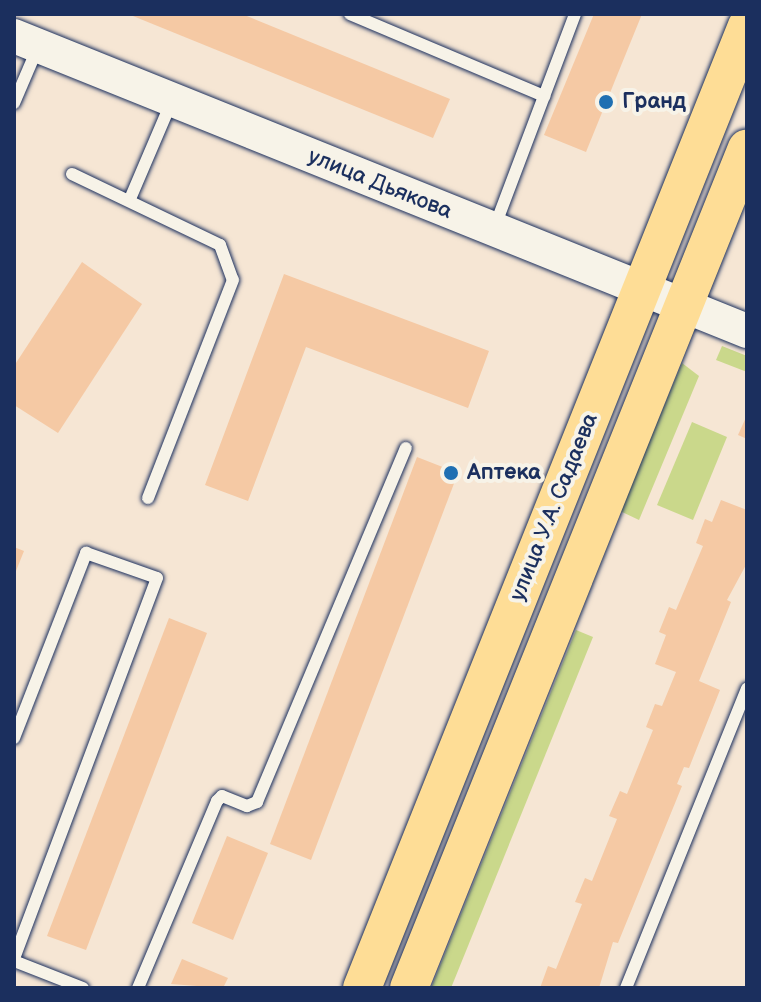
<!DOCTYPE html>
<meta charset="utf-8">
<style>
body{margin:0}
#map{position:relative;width:761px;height:1002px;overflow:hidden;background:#f6e6d4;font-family:"Balsamiq Sans",sans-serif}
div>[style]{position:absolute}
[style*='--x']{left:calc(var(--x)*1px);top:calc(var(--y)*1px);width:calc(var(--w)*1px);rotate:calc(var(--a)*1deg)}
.green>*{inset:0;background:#cad88b}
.building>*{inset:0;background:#f5c9a4}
.roads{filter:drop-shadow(0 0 2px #1b2f5e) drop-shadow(0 0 2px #1b2f5e)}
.lane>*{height:12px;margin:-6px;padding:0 6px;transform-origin:6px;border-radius:6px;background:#f7f3e8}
.secondary>*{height:34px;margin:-17px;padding:0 17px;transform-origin:17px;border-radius:17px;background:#f7f3e8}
.primary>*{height:38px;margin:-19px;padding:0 19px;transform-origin:19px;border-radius:19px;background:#fedd96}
.dots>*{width:22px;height:22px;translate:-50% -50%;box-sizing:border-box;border:4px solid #f7f3e8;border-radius:50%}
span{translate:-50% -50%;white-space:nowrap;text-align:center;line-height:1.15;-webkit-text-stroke:8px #f7f3e8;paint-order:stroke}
.poi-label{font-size:22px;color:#1b2f5e;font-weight:700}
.left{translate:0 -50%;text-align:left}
.street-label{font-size:22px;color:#1b2f5e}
.frame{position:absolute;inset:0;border:16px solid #1b2f5e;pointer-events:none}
</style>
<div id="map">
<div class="green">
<i style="clip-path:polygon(722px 346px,747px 356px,747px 372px,716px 360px)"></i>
<i style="clip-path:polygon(682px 363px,699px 376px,639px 520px,620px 511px)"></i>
<i style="clip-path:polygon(692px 422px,727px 437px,693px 520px,657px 505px)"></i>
<i style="clip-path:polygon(576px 630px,593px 637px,451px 988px,431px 988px)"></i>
</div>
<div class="building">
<i style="clip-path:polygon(128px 14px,242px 14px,450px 99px,433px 138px)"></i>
<i style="clip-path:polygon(594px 14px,642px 14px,586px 152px,544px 135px)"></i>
<i style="clip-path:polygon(82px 262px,142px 304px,58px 433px,14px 405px,14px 366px)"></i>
<i style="clip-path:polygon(284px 274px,489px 351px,468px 408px,306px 347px,248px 501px,205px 485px)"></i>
<i style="clip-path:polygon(747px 415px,747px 439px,738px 435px)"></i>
<i style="clip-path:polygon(417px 457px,458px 473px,311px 860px,270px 844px)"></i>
<i style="clip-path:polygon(721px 500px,747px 510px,747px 563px,727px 600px,731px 602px,699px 681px,720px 690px,689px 768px,684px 767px,677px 784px,682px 786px,618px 943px,613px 942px,599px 988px,540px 988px,548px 966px,556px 969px,582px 904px,575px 902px,585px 878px,592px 881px,617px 819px,609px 816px,620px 791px,627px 794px,653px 730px,646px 727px,655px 704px,662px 706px,676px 672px,655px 664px,666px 635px,659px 632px,669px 607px,676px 610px,703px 546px,696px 543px,705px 519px,712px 522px)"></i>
<i style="clip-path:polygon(14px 547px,24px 551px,14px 576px)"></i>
<i style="clip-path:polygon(169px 618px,207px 633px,86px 950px,47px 936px)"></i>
<i style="clip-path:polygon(227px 836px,268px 853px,233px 940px,192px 923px)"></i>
<i style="clip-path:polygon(182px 959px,228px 978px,223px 988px,171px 984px)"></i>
</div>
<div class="roads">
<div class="lane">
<i style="--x:350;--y:14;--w:211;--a:22.9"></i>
<i style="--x:14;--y:103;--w:61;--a:-66.8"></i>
<i style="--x:72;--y:174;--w:164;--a:25.6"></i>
<i style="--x:220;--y:245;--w:37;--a:70"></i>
<i style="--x:233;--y:280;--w:234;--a:111.3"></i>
<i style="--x:130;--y:199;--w:104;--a:-66.9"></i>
<i style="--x:495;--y:226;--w:227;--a:-69.3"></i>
<i style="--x:14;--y:738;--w:199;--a:-68.7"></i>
<i style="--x:86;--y:553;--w:75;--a:19.4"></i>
<i style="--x:157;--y:578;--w:406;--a:110.6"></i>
<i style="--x:14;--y:961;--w:74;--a:21.4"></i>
<i style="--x:138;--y:988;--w:203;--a:-67.1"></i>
<i style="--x:217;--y:801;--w:7;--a:-45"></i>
<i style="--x:222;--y:796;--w:27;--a:22"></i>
<i style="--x:247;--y:806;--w:11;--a:-22"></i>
<i style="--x:257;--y:802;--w:384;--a:-67.2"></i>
<i style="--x:626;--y:988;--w:323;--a:-68"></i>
</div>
<div class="secondary">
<i style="--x:14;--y:36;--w:790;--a:21.92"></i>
</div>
<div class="primary">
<i style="--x:362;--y:988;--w:1036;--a:-68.19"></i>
<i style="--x:409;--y:988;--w:905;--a:-68.08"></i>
</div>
</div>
<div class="dots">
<i style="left:606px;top:102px;background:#1f6fb2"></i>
<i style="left:451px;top:473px;background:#1f6fb2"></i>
</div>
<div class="poi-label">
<span class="left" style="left:622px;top:102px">Гранд</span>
<span class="left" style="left:467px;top:473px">Аптека</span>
</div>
<div class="street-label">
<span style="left:380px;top:184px;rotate:22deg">улица Дьякова</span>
<span style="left:554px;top:507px;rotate:-68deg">улица У.А. Садаева</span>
</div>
<div class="frame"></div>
</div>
